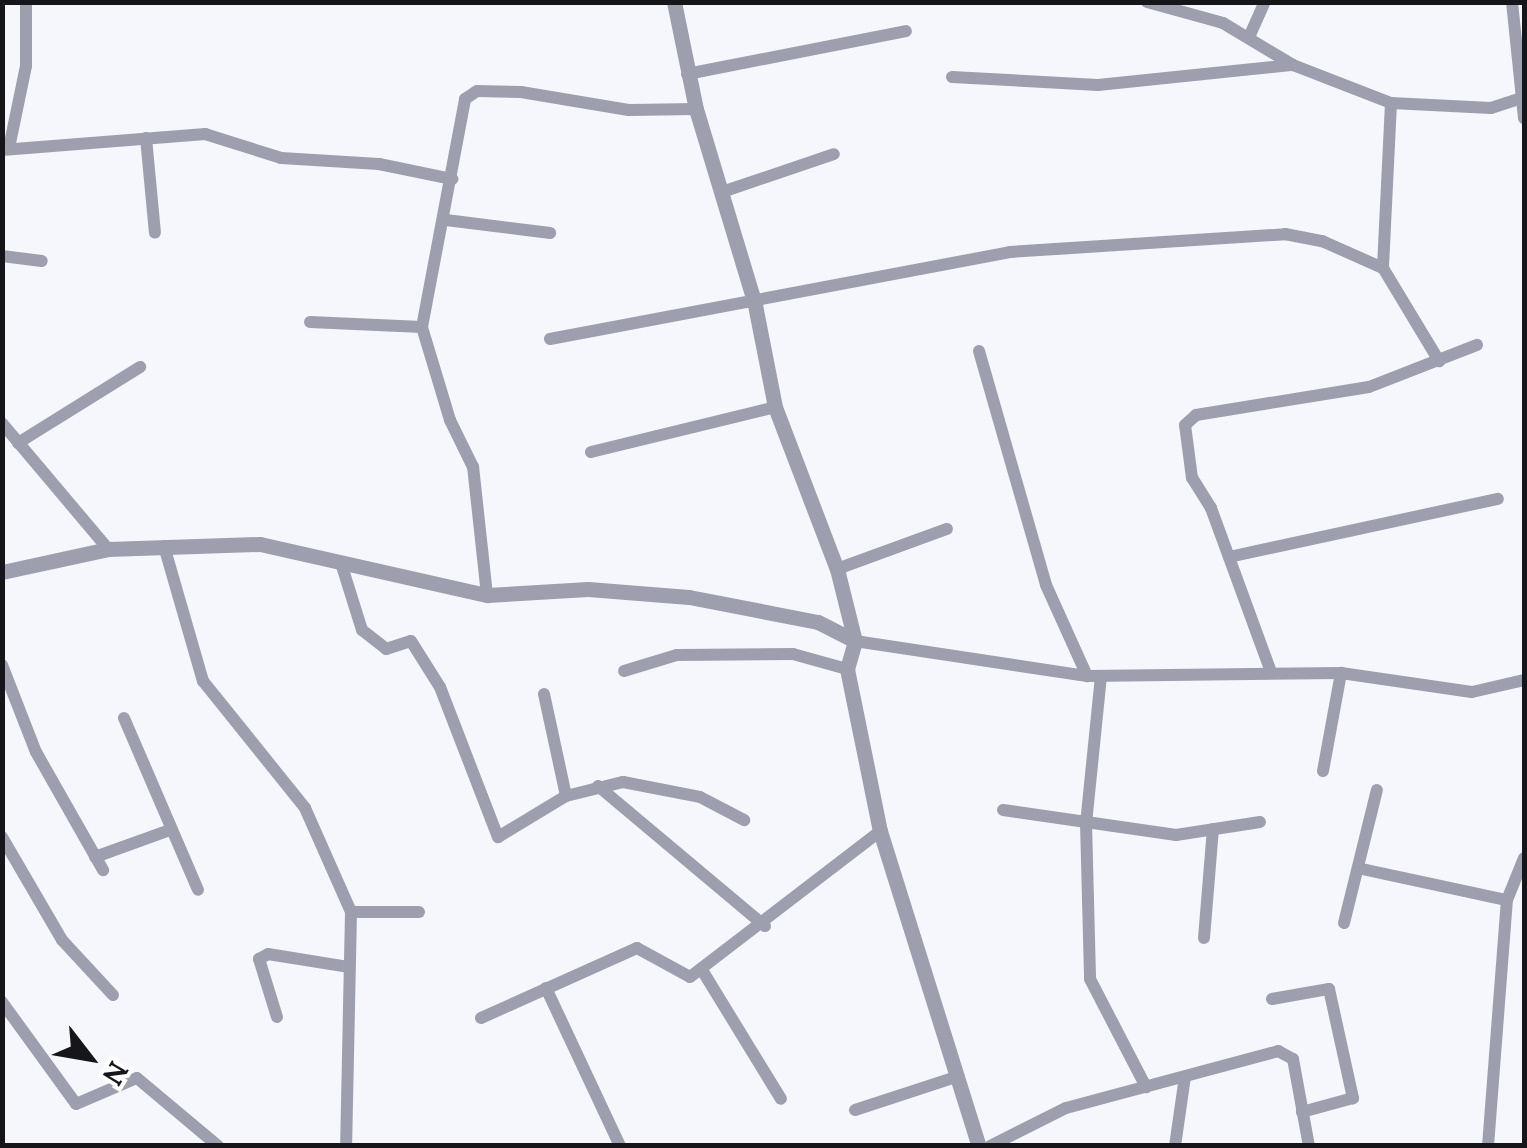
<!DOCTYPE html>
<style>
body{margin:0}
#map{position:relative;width:1527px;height:1148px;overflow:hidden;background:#f6f7fd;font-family:Lora,serif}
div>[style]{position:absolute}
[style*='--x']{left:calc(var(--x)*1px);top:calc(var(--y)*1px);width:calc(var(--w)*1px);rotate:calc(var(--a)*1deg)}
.minor>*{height:12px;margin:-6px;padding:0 6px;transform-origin:6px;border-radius:6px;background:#9e9fae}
.tertiary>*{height:15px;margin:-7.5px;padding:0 7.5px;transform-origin:7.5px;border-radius:7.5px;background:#9e9fae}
span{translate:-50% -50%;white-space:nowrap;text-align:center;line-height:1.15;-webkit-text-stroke:9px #fff;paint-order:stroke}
.frame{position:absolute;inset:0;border:5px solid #15151a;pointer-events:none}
.north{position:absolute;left:40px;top:1008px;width:100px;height:100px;-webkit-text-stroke:8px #fff;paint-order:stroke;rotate:121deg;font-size:28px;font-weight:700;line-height:40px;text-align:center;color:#15151a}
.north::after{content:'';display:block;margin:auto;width:35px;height:45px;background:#15151a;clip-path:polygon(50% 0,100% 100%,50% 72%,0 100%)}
</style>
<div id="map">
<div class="minor">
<i style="--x:1147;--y:2;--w:79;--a:15.4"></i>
<i style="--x:1223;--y:23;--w:82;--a:31"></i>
<i style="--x:1293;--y:65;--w:105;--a:21.2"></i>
<i style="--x:1391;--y:103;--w:100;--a:2.9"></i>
<i style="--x:1491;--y:108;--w:33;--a:-18"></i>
<i style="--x:1512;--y:2;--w:117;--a:84.1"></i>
<i style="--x:1250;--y:35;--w:36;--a:-66"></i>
<i style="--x:687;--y:74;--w:223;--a:-11.1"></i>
<i style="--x:952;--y:77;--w:146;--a:3.1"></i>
<i style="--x:1098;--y:85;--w:196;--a:-5.9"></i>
<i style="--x:1391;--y:103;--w:165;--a:92.8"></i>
<i style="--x:1383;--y:268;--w:109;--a:58.9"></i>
<i style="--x:146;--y:138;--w:95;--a:84.6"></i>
<i style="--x:9;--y:148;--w:84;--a:-78.3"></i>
<i style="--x:26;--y:66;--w:64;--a:-90"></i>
<i style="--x:2;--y:150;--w:204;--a:-4.5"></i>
<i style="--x:205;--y:134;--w:80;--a:17.5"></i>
<i style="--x:281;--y:158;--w:98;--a:3.5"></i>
<i style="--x:379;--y:164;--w:75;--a:11.6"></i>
<i style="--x:722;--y:192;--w:118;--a:-18.7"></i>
<i style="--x:446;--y:220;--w:105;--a:7.1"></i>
<i style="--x:2;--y:256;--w:40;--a:7.1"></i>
<i style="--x:310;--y:322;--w:112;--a:2.6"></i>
<i style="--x:550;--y:339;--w:468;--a:-10.7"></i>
<i style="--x:1010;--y:252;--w:276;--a:-3.7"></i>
<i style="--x:1285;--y:234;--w:38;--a:11"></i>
<i style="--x:1322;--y:241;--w:67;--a:23.9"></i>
<i style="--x:979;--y:351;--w:243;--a:74"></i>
<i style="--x:1046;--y:585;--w:100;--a:65.7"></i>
<i style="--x:2;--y:423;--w:165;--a:49.9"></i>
<i style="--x:18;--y:443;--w:144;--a:-31.9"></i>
<i style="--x:591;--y:452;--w:189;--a:-13.7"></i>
<i style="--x:164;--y:546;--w:141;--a:73.9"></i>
<i style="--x:203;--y:681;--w:163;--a:51.2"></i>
<i style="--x:305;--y:808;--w:114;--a:66.1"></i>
<i style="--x:351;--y:912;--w:234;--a:91.2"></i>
<i style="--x:1229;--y:557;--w:275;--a:-12.2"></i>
<i style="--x:341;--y:563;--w:70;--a:72.6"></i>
<i style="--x:362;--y:630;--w:31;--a:38"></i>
<i style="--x:386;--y:649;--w:26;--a:-18"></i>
<i style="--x:411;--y:641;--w:54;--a:57.8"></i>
<i style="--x:440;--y:687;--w:161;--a:68.9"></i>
<i style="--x:498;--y:837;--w:79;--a:-31.1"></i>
<i style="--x:566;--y:796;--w:59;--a:-13.8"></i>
<i style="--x:623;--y:782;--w:78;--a:11"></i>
<i style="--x:700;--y:797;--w:50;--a:27.6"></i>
<i style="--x:837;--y:569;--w:117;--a:-20"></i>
<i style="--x:487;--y:595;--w:129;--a:-96.2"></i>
<i style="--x:473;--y:467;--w:52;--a:-116.1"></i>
<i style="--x:450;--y:420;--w:97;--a:-106.8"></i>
<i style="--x:422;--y:327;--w:232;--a:-79.3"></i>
<i style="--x:465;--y:99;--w:14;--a:-34"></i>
<i style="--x:477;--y:91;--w:44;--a:1.3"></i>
<i style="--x:521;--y:92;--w:109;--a:9.5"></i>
<i style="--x:629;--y:110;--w:67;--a:-0.9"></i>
<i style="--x:855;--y:641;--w:235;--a:8.6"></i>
<i style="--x:1087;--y:676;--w:254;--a:-0.7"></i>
<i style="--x:1341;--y:673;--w:132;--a:8.3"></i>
<i style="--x:1472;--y:692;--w:53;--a:-13"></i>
<i style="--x:2;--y:665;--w:93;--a:68.7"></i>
<i style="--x:36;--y:752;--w:136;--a:60.4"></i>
<i style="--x:624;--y:671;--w:55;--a:-16.8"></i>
<i style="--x:677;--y:655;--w:116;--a:-0.5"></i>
<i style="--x:793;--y:654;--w:56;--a:15.5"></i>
<i style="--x:1271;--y:672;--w:175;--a:-110.1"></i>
<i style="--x:1211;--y:508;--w:36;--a:-122"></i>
<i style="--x:1192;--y:478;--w:53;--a:-97.5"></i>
<i style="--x:1185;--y:425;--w:15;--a:-42"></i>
<i style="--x:1196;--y:415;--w:175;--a:-9.2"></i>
<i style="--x:1369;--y:387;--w:116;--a:-21.3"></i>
<i style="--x:1101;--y:676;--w:148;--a:95.8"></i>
<i style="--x:1086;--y:823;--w:156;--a:88.5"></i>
<i style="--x:1090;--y:979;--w:122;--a:62.6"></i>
<i style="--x:544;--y:694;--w:104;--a:77.8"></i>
<i style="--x:124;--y:718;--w:187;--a:66.7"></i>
<i style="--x:1323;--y:771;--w:100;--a:-79.6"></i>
<i style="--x:598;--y:786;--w:218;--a:40"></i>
<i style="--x:1003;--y:810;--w:175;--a:8.2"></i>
<i style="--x:1176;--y:835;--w:85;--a:-8.8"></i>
<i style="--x:2;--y:837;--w:119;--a:59.8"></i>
<i style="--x:62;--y:940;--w:75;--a:47.2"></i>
<i style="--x:95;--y:857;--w:80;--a:-19.8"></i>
<i style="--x:1362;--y:869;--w:148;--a:12.1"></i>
<i style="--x:351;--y:912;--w:68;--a:0"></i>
<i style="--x:1344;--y:923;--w:137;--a:-76.1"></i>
<i style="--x:1204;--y:938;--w:109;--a:-85.3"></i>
<i style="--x:702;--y:970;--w:151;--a:58.5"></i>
<i style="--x:546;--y:988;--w:174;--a:64.9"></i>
<i style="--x:1272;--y:999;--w:58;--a:-10"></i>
<i style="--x:1329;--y:989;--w:112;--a:77.6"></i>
<i style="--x:1353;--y:1098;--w:53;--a:164.6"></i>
<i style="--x:2;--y:1002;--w:126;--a:54"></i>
<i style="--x:76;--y:1104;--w:66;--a:-23.1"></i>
<i style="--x:137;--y:1078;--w:106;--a:40"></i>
<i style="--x:277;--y:1017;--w:61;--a:-107.2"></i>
<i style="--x:259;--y:959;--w:10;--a:-29"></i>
<i style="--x:268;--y:954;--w:81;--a:9.2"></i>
<i style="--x:481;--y:1018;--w:171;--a:-24.2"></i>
<i style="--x:637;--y:948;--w:60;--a:28.7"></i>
<i style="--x:690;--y:977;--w:240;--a:-37.5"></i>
<i style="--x:855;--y:1110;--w:109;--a:-18.1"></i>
<i style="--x:990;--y:1146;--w:85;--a:-26.6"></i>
<i style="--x:1066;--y:1108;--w:220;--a:-15"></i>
<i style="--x:1278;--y:1051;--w:17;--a:28"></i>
<i style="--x:1293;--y:1059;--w:88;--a:79.6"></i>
<i style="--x:1175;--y:1146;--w:70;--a:-81.8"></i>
<i style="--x:1488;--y:1146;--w:247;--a:-85.6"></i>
<i style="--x:1507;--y:900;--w:45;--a:-68"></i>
</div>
<div class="tertiary">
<i style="--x:674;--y:2;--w:109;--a:78.4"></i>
<i style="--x:696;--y:109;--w:205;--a:73.2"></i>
<i style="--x:755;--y:305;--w:104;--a:78.9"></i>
<i style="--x:775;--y:407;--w:173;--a:69.1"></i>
<i style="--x:837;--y:569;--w:74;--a:76"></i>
<i style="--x:855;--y:641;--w:29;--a:106"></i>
<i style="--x:847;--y:669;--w:165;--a:78.5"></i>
<i style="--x:880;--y:831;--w:330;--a:72.6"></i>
<i style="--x:2;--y:572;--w:108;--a:-12.2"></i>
<i style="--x:108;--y:549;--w:152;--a:-1.9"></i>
<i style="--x:260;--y:544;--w:233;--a:12.7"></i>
<i style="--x:487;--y:595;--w:101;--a:-3.4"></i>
<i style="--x:588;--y:589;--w:101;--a:4.5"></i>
<i style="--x:689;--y:597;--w:131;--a:11"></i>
<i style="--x:818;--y:622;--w:42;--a:27.2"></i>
</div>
<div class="frame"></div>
<div class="north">N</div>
</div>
